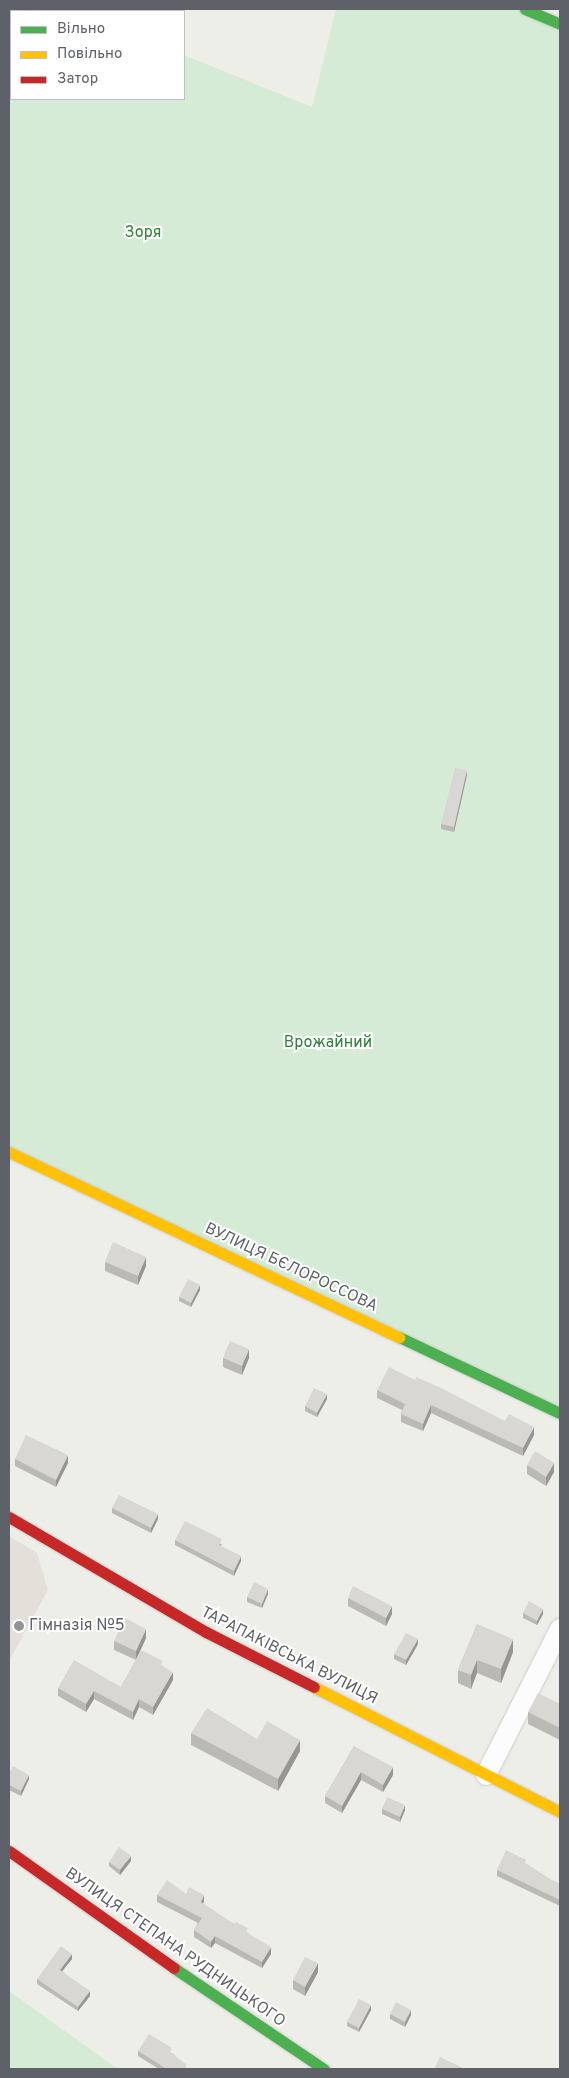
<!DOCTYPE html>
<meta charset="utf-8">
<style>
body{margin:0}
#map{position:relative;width:569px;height:2078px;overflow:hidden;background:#eeeee9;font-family:Overpass,sans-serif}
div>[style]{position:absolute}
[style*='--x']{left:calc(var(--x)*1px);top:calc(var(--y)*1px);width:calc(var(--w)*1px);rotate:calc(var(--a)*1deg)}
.education>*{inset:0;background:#e2e0d8}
.green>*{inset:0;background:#d6ebd5}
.roads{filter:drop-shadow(0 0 1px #cbcbcb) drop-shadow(0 0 1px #cbcbcb)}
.street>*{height:20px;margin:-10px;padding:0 10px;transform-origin:10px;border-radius:10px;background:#fcfcfc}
.fast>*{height:11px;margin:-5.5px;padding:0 5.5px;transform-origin:5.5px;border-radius:5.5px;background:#4caf50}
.slow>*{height:11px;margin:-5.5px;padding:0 5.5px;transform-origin:5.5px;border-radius:5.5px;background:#ffc107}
.jam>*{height:11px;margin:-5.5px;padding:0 5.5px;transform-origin:5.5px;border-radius:5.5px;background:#c62828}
.wall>*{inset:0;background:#bab9b6}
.shaded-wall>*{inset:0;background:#979694}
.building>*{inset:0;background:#d8d7d4}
.dots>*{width:14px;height:14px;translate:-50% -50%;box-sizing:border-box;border:2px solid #fff;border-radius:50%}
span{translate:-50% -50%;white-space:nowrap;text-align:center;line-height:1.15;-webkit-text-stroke:4px #fff;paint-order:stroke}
.park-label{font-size:16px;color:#308339}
.street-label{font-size:16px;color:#5e6167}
.poi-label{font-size:16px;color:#5e6167}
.left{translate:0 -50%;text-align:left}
.frame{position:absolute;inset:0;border:10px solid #5e6167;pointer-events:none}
.legend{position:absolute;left:10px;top:10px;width:175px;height:90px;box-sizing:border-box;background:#fff;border:1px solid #bfc0c2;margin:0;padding:6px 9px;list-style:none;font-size:15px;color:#5e6167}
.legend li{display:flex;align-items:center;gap:10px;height:25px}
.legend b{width:25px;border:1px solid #bfc0c2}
</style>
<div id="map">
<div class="education">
<i style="clip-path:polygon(9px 1536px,37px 1553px,48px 1590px,9px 1661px)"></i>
</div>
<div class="green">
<i style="clip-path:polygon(9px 9px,77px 11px,11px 11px,11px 99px,184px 99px,184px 55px,312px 107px,336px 9px,525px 9px,560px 24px,560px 1413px,9px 1152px)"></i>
<i style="clip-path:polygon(9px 1991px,118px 2069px,9px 2069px)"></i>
</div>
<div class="roads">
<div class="street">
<i style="--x:486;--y:1775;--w:164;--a:-63.1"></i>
</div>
<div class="fast">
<i style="--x:525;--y:9;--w:38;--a:23"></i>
<i style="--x:399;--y:1337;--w:178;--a:25.3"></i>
<i style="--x:174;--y:1968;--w:181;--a:34"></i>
</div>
<div class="slow">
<i style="--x:9;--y:1152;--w:432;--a:25.4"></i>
<i style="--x:314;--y:1687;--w:276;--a:26.9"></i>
</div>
<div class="jam">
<i style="--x:9;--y:1517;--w:228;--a:30.3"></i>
<i style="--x:206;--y:1632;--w:121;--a:27"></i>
<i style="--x:9;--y:1851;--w:202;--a:35.3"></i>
</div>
</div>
<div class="wall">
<i style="clip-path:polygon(467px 775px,454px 832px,441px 829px,441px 824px)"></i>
<i style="clip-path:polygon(105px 1262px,146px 1266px,138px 1285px,105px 1271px)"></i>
<i style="clip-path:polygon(200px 1290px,191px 1307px,179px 1301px,179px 1297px)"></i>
<i style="clip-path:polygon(223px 1358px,249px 1358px,242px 1375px,223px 1367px)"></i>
<i style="clip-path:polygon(415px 1380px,534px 1435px,523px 1456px,431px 1413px,423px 1431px,401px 1422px,401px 1414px,402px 1410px,377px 1398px,377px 1390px)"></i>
<i style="clip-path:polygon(327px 1399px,317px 1417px,305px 1411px,305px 1406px)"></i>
<i style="clip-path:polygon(15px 1459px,68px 1463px,56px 1487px,15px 1466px)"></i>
<i style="clip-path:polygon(527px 1465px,554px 1472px,546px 1486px,527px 1474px)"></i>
<i style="clip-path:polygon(112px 1508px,158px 1519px,151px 1533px,112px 1513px)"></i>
<i style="clip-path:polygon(175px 1540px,222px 1544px,221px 1546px,241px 1561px,234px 1576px,175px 1545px)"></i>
<i style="clip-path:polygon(268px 1594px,262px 1608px,247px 1602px,247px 1597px)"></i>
<i style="clip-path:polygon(348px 1598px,392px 1614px,386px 1626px,348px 1606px)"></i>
<i style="clip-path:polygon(523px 1613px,543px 1614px,537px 1625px,523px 1618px)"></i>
<i style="clip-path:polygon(477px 1624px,513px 1652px,501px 1683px,477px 1673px,471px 1689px,458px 1683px,458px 1670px)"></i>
<i style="clip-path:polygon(146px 1638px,137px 1658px,163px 1666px,173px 1680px,153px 1715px,139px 1707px,133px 1720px,94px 1699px,86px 1712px,58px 1696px,58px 1688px,121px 1687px,136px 1660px,114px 1650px,114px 1641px)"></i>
<i style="clip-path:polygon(418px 1644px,406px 1665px,394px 1659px,394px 1654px)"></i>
<i style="clip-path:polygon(560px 1704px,560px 1740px,528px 1724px,528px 1712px)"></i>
<i style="clip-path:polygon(191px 1733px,257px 1739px,300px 1751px,278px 1791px,191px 1745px)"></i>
<i style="clip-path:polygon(354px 1746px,393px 1775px,383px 1792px,361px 1780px,342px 1813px,325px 1803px,325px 1796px)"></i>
<i style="clip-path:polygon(9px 1774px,29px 1779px,21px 1796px,9px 1790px)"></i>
<i style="clip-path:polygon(382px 1809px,405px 1810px,400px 1822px,382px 1814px)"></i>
<i style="clip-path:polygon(131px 1861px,120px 1875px,109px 1866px,109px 1862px)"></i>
<i style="clip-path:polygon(526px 1864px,551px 1880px,560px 1884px,560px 1906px,497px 1876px,497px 1870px)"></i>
<i style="clip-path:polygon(186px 1894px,204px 1901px,203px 1904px,248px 1933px,271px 1954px,262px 1968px,215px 1943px,211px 1948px,194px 1937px,194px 1930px,198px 1923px,157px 1902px,157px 1895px)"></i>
<i style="clip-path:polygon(72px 1959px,62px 1971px,90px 1996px,78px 2011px,37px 1984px,37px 1979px)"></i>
<i style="clip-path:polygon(318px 1972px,305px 1996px,293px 1989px,293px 1980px)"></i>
<i style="clip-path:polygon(371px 2010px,359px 2032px,347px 2026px,347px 2022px)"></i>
<i style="clip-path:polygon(390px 2014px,411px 2015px,405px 2027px,390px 2019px)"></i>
<i style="clip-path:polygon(138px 2051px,172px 2053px,187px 2069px,159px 2069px,138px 2056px)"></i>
</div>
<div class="shaded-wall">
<i style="clip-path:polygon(467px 770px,467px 775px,454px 832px,454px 827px)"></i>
<i style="clip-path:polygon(146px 1257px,146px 1266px,138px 1285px,138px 1276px)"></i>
<i style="clip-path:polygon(200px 1285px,200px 1290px,191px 1307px,191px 1303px)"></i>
<i style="clip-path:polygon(249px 1349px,249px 1358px,242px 1375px,242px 1366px)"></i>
<i style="clip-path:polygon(327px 1394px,327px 1399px,317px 1417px,317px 1413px)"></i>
<i style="clip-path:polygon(431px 1405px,431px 1413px,423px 1431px,423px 1424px)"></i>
<i style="clip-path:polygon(534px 1427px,534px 1435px,523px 1456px,523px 1448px)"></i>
<i style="clip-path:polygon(68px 1455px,68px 1463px,56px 1487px,56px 1480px)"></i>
<i style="clip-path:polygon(554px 1463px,554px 1472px,546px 1486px,546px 1477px)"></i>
<i style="clip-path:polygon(158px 1514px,158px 1519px,151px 1533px,151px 1528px)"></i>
<i style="clip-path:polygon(241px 1556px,241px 1561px,234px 1576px,234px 1571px)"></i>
<i style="clip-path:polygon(268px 1589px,268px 1594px,262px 1608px,262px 1604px)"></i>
<i style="clip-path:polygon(392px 1606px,392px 1614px,386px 1626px,386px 1618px)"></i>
<i style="clip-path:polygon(543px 1609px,543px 1614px,537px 1625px,537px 1621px)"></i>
<i style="clip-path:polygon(146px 1629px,146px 1638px,136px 1660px,136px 1651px)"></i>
<i style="clip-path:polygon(418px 1639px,418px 1644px,406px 1665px,406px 1660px)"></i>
<i style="clip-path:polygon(513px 1639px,513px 1652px,501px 1683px,501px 1669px)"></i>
<i style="clip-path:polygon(477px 1660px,477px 1673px,471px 1689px,471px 1675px)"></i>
<i style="clip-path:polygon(173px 1672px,173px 1680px,153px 1715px,153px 1707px)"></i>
<i style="clip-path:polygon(94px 1691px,94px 1699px,86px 1712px,86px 1704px)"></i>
<i style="clip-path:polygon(139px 1699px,139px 1707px,133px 1720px,133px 1712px)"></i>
<i style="clip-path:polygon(300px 1740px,300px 1751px,278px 1791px,278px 1779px)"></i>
<i style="clip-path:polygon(393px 1767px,393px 1775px,383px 1792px,383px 1785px)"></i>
<i style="clip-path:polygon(361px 1772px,361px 1780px,342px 1813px,342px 1806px)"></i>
<i style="clip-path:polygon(29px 1775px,29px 1779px,21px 1796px,21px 1791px)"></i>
<i style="clip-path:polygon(405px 1805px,405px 1810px,400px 1822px,400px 1817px)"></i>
<i style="clip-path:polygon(131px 1856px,131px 1861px,120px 1875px,120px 1870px)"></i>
<i style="clip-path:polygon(204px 1895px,204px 1901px,201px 1909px,201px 1902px)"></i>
<i style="clip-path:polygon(215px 1936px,215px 1943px,211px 1948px,211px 1942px)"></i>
<i style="clip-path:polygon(271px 1947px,271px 1954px,262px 1968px,262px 1962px)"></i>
<i style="clip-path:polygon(72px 1954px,72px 1959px,60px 1974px,60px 1970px)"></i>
<i style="clip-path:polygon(318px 1963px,318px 1972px,305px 1996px,305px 1987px)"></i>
<i style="clip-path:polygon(90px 1991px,90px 1996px,78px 2011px,78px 2007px)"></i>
<i style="clip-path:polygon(371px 2005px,371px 2010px,359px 2032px,359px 2028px)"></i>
<i style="clip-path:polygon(411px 2010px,411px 2015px,405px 2027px,405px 2022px)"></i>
</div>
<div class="building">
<i style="clip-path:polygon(455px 768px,467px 770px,454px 827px,441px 824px)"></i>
<i style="clip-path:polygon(113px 1242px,146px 1257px,138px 1276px,105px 1262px)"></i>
<i style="clip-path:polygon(188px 1279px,200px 1285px,191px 1303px,179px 1297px)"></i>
<i style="clip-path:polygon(230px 1341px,249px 1349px,242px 1366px,223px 1358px)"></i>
<i style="clip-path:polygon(389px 1367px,415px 1380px,416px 1377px,439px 1387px,505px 1421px,509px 1414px,534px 1427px,523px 1448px,431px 1405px,423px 1424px,401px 1414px,405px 1404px,377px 1390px)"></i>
<i style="clip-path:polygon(314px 1388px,327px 1394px,317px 1413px,305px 1406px)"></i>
<i style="clip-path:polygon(26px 1435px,68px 1455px,56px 1480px,15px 1459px)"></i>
<i style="clip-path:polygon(535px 1451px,554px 1463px,546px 1477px,527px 1465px)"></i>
<i style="clip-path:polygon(119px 1495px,158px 1514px,151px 1528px,112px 1508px)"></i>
<i style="clip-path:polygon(185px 1521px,222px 1539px,219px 1545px,241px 1556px,234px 1571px,175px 1540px)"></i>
<i style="clip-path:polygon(254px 1582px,268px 1589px,262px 1604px,247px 1597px)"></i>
<i style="clip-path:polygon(353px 1586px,392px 1606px,386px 1618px,348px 1598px)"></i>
<i style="clip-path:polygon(529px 1601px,543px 1609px,537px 1621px,523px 1613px)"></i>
<i style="clip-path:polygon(125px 1618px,146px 1629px,136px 1651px,114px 1641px)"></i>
<i style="clip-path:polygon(477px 1624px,513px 1639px,501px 1669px,477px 1660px,471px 1675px,458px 1670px)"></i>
<i style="clip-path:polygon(406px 1633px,418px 1639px,406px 1660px,394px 1654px)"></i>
<i style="clip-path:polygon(141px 1650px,163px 1661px,161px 1665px,173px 1672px,153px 1707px,139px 1699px,133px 1712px,94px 1691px,86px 1704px,58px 1688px,74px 1660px,121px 1687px)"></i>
<i style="clip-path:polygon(538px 1693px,560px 1704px,560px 1728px,528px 1712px)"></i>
<i style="clip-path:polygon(207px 1708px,257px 1739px,267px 1721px,300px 1740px,278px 1779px,191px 1733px)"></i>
<i style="clip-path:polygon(354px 1746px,393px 1767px,383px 1785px,361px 1772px,342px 1806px,325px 1796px)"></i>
<i style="clip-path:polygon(13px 1766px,29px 1775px,21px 1791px,9px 1785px,9px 1774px)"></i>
<i style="clip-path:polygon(387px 1797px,405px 1805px,400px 1817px,382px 1809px)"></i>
<i style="clip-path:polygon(119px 1847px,131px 1856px,120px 1870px,109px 1862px)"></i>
<i style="clip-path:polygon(506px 1850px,526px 1860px,525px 1863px,551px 1880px,560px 1884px,560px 1900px,497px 1870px)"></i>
<i style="clip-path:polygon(167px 1880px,186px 1894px,189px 1887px,204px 1895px,201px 1902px,234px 1924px,236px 1922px,248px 1928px,246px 1932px,271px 1947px,262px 1962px,215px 1936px,211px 1942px,194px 1930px,202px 1918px,157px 1895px)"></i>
<i style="clip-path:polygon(61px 1946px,72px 1954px,60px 1970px,90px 1991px,78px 2007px,37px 1979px)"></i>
<i style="clip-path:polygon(305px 1957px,318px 1963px,305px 1987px,293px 1980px)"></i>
<i style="clip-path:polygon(359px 1999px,371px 2005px,359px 2028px,347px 2022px)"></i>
<i style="clip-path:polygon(396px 2002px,411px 2010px,405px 2022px,390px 2014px)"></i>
<i style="clip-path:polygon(149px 2034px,172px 2048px,170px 2052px,187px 2065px,184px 2069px,164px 2069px,165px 2068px,138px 2051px)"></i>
<i style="clip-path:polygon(440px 2057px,465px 2069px,434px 2069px)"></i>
</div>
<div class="dots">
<i style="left:19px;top:1626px;background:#909294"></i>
</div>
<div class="park-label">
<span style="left:143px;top:233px">Зоря</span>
<span style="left:328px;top:1043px">Врожайний</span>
</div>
<div class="street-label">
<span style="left:291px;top:1268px;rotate:25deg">ВУЛИЦЯ БЄЛОРОССОВА</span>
<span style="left:289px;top:1656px;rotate:27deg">ТАРАПАКІВСЬКА ВУЛИЦЯ</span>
<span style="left:175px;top:1948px;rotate:35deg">ВУЛИЦЯ СТЕПАНА РУДНИЦЬКОГО</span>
</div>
<div class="poi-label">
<span class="left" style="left:29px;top:1626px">Гімназія №5</span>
</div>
<div class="frame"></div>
<ul class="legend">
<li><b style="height:6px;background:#4caf50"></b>Вільно</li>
<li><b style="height:6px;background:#ffc107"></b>Повільно</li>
<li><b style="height:6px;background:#c62828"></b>Затор</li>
</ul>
</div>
